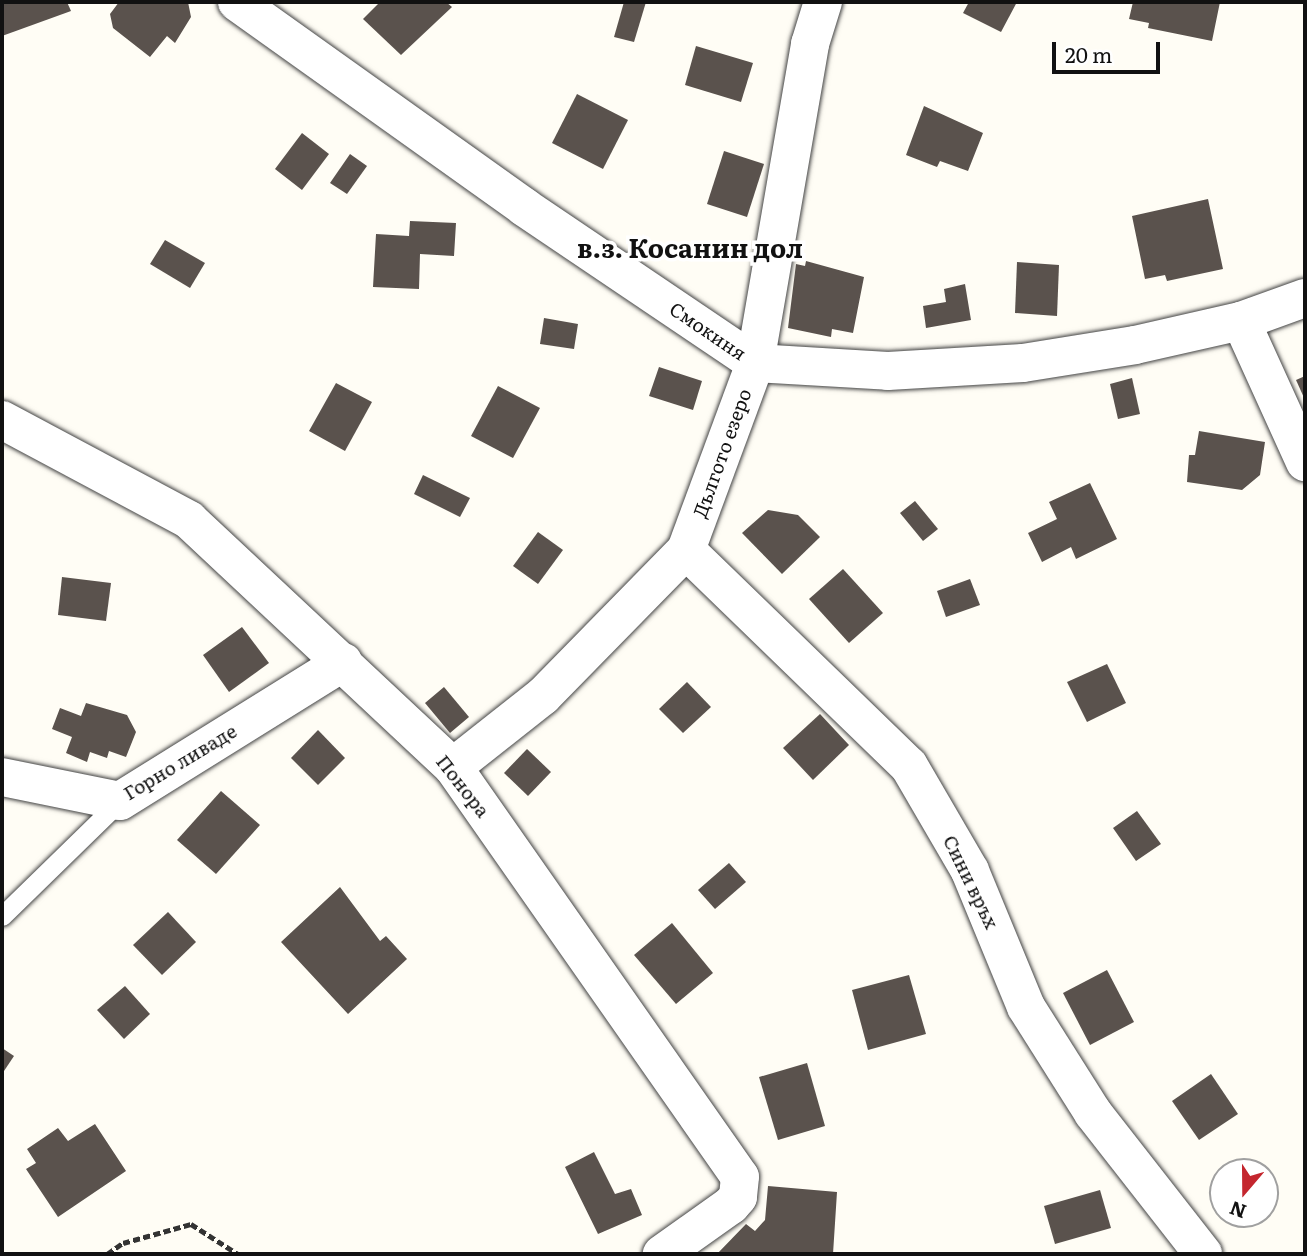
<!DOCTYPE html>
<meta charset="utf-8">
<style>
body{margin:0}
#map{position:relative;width:1307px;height:1256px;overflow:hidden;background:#fffdf5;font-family:Literata,serif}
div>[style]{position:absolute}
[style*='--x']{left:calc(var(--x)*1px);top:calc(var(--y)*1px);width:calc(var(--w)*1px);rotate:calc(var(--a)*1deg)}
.building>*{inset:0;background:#5a524d}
.path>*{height:4.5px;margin-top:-2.25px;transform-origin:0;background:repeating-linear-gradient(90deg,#333 0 7px,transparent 0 10.5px)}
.roads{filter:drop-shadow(0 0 2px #444) drop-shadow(0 0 2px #444)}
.lane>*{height:19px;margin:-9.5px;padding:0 9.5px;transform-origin:9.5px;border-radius:9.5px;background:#fff}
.street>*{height:38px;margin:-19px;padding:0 19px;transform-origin:19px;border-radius:19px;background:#fff}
span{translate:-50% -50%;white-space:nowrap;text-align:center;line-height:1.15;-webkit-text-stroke:7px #fff;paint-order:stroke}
.street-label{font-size:19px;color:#111}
.district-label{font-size:26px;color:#111;font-weight:700}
.frame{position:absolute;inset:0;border:4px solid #111;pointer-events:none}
.north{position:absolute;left:1209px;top:1158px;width:70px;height:70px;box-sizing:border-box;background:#fff;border:2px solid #a0a0a0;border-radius:50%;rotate:200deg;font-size:19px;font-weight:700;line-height:28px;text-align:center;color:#111}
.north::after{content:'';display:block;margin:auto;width:24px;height:32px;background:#c4262e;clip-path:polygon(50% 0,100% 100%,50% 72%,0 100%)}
.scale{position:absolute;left:1052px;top:42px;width:108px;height:32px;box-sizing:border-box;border:4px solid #111;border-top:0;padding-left:9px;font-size:21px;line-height:24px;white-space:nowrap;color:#111;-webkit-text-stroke:5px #fff;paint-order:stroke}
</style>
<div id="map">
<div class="building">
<i style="clip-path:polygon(2px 2px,67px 2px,71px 11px,2px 36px)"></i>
<i style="clip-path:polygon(119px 2px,188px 2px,191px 17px,175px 43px,167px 36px,150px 57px,113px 28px,110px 14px)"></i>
<i style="clip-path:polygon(380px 2px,446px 2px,452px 7px,401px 55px,363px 19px)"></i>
<i style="clip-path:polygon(624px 2px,646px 2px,634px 42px,614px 37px)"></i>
<i style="clip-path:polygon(969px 2px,1017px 2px,1001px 32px,963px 13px)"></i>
<i style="clip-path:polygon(1133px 2px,1220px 2px,1212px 41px,1148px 28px,1149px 23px,1129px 19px)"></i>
<i style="clip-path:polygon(696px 46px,753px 63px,741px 102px,685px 85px)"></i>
<i style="clip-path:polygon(577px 94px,628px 120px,603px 169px,552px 143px)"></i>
<i style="clip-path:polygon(924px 106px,983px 133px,968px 171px,940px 161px,937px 167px,906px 155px)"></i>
<i style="clip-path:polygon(302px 133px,329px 154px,302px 190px,275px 169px)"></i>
<i style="clip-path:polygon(724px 151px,764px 164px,747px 217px,707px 204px)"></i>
<i style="clip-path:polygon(350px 154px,367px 166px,347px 194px,330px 183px)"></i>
<i style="clip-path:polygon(1208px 199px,1223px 269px,1167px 281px,1165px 275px,1145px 279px,1132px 216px)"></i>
<i style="clip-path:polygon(410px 221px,456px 223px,454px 256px,420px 254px,419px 289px,373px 287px,376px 234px,409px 236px)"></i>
<i style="clip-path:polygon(165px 240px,205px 263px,190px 288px,150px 264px)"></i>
<i style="clip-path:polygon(806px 261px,864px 277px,853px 333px,832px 329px,831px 337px,788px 328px,796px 264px,805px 266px)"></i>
<i style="clip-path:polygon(1017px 262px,1059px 265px,1057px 316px,1015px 313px)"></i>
<i style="clip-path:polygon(965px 284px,971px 320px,926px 328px,923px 306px,946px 302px,944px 289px)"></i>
<i style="clip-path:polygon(544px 318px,578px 324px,574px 349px,540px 344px)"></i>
<i style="clip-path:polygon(659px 367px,702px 381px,693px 410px,649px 396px)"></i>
<i style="clip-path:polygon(1305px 376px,1305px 400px,1296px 380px)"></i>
<i style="clip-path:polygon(1132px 378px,1140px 414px,1118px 419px,1110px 384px)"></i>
<i style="clip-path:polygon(336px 383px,372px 402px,345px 451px,309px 431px)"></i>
<i style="clip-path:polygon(498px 386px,540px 408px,513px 458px,471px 436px)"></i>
<i style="clip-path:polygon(1199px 431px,1265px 442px,1260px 475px,1242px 490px,1187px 482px,1189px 455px,1195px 455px)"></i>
<i style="clip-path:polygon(423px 475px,470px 498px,460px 517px,414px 494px)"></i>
<i style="clip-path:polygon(1090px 483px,1117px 539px,1076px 559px,1071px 547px,1042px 562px,1028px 533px,1057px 519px,1049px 502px)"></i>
<i style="clip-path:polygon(915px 501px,938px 529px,923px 541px,900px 513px)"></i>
<i style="clip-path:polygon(768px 510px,798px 515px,820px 537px,782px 574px,742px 533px)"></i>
<i style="clip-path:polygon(538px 532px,563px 550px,538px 584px,513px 566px)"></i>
<i style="clip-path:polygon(843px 569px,883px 613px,849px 643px,809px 599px)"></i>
<i style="clip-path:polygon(62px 577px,111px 583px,106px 621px,58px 615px)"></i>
<i style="clip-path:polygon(970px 579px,980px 605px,946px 617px,937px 591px)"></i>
<i style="clip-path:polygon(242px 627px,269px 663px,229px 692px,203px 655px)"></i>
<i style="clip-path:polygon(1107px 664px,1126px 703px,1087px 722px,1067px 682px)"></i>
<i style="clip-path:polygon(687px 682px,711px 707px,683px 733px,659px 709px)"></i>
<i style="clip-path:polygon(444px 687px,469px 717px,450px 733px,425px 703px)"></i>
<i style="clip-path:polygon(86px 703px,127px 715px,136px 732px,126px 757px,109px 751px,107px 758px,90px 752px,87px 762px,66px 753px,72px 737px,52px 729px,60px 708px,81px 716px)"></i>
<i style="clip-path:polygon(820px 714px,849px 745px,813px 780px,783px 748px)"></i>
<i style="clip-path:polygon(318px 730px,345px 758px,318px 785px,291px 758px)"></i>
<i style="clip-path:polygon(527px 749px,551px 772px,528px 796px,504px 773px)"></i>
<i style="clip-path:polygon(221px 791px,260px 825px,216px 874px,177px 840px)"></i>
<i style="clip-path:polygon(1137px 811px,1161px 844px,1136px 861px,1113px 828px)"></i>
<i style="clip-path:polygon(729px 863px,746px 882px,715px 909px,698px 890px)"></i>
<i style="clip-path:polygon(340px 887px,380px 941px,386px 936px,407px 959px,348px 1014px,281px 942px)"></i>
<i style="clip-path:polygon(168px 912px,196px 942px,162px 975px,133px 945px)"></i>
<i style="clip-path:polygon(672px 923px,713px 973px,676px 1004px,634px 955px)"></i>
<i style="clip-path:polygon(1107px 970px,1134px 1022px,1090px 1045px,1063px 993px)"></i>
<i style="clip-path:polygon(909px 975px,926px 1034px,868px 1050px,852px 990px)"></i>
<i style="clip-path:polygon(125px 986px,150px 1014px,124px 1039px,97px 1010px)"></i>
<i style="clip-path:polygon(2px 1048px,14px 1056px,2px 1074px)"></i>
<i style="clip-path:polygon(807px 1063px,825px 1126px,778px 1140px,759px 1077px)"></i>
<i style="clip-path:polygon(1211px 1074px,1238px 1114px,1199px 1140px,1172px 1101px)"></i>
<i style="clip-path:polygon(95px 1124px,126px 1171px,58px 1217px,26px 1169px,36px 1163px,27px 1149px,58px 1128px,68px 1141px)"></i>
<i style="clip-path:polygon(594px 1152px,615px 1194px,631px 1189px,642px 1215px,598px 1234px,565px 1167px)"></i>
<i style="clip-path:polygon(768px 1186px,837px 1192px,833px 1254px,717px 1254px,746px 1224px,755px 1231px,765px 1220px)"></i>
<i style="clip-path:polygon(1100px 1190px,1111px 1228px,1055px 1244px,1044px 1206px)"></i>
</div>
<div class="path">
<i style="--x:107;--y:1254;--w:19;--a:-35"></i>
<i style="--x:123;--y:1243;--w:71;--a:-15.6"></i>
<i style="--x:191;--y:1224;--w:56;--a:32.6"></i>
</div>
<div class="roads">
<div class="lane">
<i style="--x:2;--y:916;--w:165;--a:-44.3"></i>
</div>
<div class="street">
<i style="--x:237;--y:2;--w:353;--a:35.5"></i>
<i style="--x:524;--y:207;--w:279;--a:34"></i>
<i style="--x:755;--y:363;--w:133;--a:3.4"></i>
<i style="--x:888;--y:371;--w:135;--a:-3.4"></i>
<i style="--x:1023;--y:363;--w:113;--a:-9.1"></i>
<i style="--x:1135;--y:345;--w:109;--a:-12.8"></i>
<i style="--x:1241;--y:321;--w:68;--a:-19.8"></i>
<i style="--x:1241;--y:321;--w:155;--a:65.6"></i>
<i style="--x:2;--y:420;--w:212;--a:28.1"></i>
<i style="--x:189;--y:520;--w:362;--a:43.1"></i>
<i style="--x:453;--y:767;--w:500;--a:55.01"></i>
<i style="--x:740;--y:1177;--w:20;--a:96"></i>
<i style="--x:738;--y:1197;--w:11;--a:131"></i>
<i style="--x:731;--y:1205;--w:85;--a:144.6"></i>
<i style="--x:686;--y:550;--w:310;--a:44.1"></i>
<i style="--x:909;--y:766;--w:121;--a:59.8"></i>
<i style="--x:970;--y:871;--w:147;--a:67.6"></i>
<i style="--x:1026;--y:1007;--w:125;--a:57.7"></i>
<i style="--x:1093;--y:1113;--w:179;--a:52"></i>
<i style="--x:453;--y:767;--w:115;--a:-38.3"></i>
<i style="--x:543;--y:696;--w:204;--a:-45.6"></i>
<i style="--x:686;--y:550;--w:199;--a:-69.7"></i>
<i style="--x:755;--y:363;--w:324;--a:-80.2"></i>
<i style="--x:810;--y:44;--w:44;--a:-72.8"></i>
<i style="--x:2;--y:777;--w:120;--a:11.5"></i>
<i style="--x:120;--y:801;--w:263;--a:-31.9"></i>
</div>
</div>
<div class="street-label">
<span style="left:708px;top:331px;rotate:34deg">Смокиня</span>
<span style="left:722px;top:453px;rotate:-70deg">Дългото езеро</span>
<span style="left:180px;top:762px;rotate:-31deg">Горно ливаде</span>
<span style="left:463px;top:786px;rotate:52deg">Понора</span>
<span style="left:971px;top:882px;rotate:64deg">Сини връх</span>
</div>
<div class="district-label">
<span style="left:690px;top:247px">в.з. Косанин дол</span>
</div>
<div class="frame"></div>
<div class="north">N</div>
<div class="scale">20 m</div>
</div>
